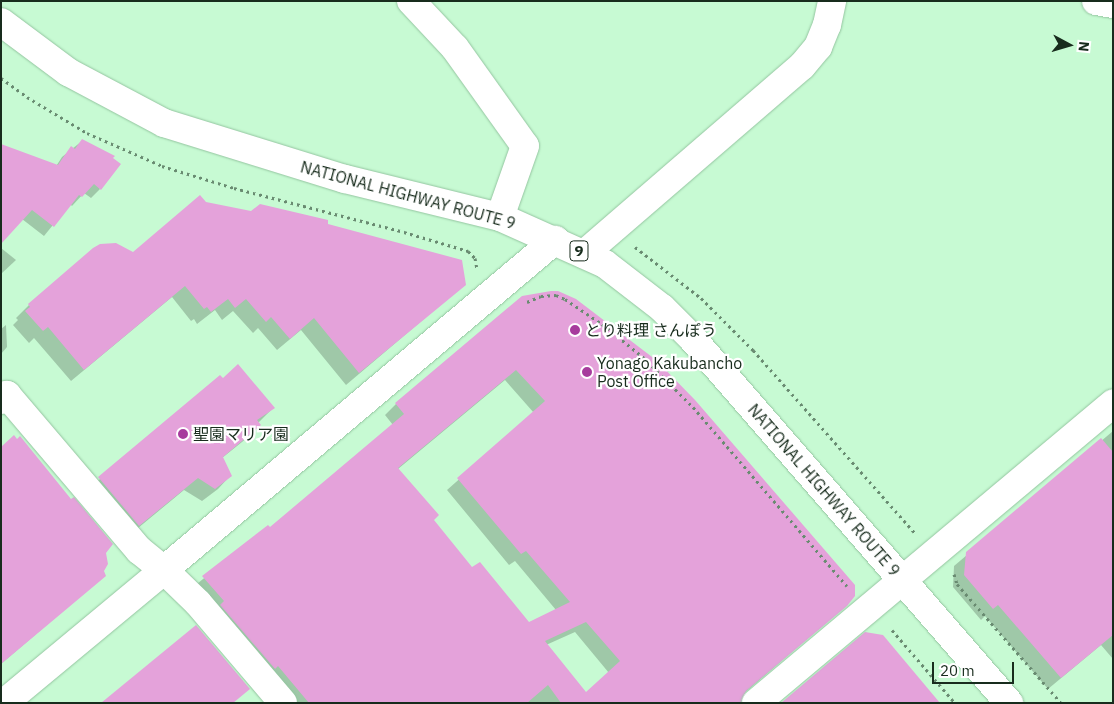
<!DOCTYPE html>
<meta charset="utf-8">
<style>
body{margin:0}
#map{position:relative;width:1114px;height:704px;overflow:hidden;background:#c7fad3;font-family:"IBM Plex Sans","Noto Sans JP",sans-serif}
div>[style]{position:absolute}
[style*='--x']{left:calc(var(--x)*1px);top:calc(var(--y)*1px);width:calc(var(--w)*1px);rotate:calc(var(--a)*1deg)}
.shadow>*{inset:0;background:#0003}
.building>*{inset:0;background:#e4a2da}
.path>*{height:3px;margin-top:-1.5px;transform-origin:0;background:repeating-linear-gradient(90deg,#698b71 0 2.5px,transparent 0 6.5px)}
.roads{filter:drop-shadow(0 0 1px #94c5a0) drop-shadow(0 0 1px #94c5a0)}
.minor>*{height:28px;margin:-14px;padding:0 14px;transform-origin:14px;border-radius:14px;background:#fff}
.tertiary>*{height:28px;margin:-14px;padding:0 14px;transform-origin:14px;border-radius:14px;background:#fff}
.trunk>*{height:28px;margin:-14px;padding:0 14px;transform-origin:14px;border-radius:14px;background:#fff}
.dots>*{width:14px;height:14px;translate:-50% -50%;box-sizing:border-box;border:2px solid #fff;border-radius:50%}
span{translate:-50% -50%;white-space:nowrap;text-align:center;line-height:1.15;-webkit-text-stroke:4.5px #fff;paint-order:stroke}
.shield-label span{padding:1px 4px;background:#fff;border:1px solid;border-radius:4px;-webkit-text-stroke-width:0}
.shield-label{font-size:15px;color:#182c1d;font-weight:700}
.street-label{font-size:16px;color:#182c1d}
.poi-label{font-size:16px;color:#182c1d}
.left{translate:0 -50%;text-align:left}
.frame{position:absolute;inset:0;border:2px solid #182c1d;pointer-events:none}
.north{position:absolute;left:1044px;top:20px;width:50px;height:50px;-webkit-text-stroke:4px #fff;paint-order:stroke;rotate:96deg;font-size:14px;font-weight:700;line-height:20px;text-align:center;color:#182c1d}
.north::after{content:'';display:block;margin:auto;width:18px;height:22px;background:#182c1d;clip-path:polygon(50% 0,100% 100%,50% 72%,0 100%)}
.scale{position:absolute;left:932px;top:662px;width:82px;height:22px;box-sizing:border-box;border:2px solid #182c1d;border-top:0;padding-left:6px;font-size:15px;line-height:18px;white-space:nowrap;color:#182c1d;-webkit-text-stroke:4px #fff;paint-order:stroke}
</style>
<div id="map">
<div class="shadow">
<i style="clip-path:polygon(82px 141px,100px 189px,91px 198px,84px 193px,72px 206px,70px 204px,44px 236px,22px 219px,62px 157px)"></i>
<i style="clip-path:polygon(205px 204px,327px 225px,465px 284px,346px 385px,301px 330px,277px 350px,258px 328px,253px 333px,233px 311px,222px 320px,215px 310px,197px 324px,194px 319px,191px 321px,172px 297px,71px 381px,34px 338px,29px 343px,13px 325px,18px 320px,16px 318px,29px 305px,133px 254px)"></i>
<i style="clip-path:polygon(1px 248px,16px 260px,1px 274px)"></i>
<i style="clip-path:polygon(evenodd,523px 298px,846px 605px,742px 695px,740px 703px,289px 703px,192px 588px,268px 526px,270px 529px,393px 425px,385px 415px,396px 404px,523px 298px,505px 380px,534px 413px,447px 490px,509px 565px,515px 561px,556px 610px,529px 623px,472px 569px,432px 520px,398px 469px,505px 380px,523px 298px,575px 632px,609px 673px,586px 693px,546px 645px,575px 632px)"></i>
<i style="clip-path:polygon(6px 325px,7px 347px,1px 354px,1px 329px)"></i>
<i style="clip-path:polygon(220px 377px,273px 408px,258px 423px,260px 425px,247px 438px,222px 458px,230px 476px,218px 489px,202px 501px,184px 490px,126px 538px,86px 491px)"></i>
<i style="clip-path:polygon(1113px 431px,1113px 659px,1101px 645px,1048px 689px,985px 616px,981px 620px,953px 587px,954px 566px)"></i>
<i style="clip-path:polygon(1px 448px,105px 553px,103px 571px,105px 575px,1px 664px)"></i>
</div>
<div class="building">
<i style="clip-path:polygon(82px 139px,115px 156px,113px 158px,121px 164px,101px 190px,94px 184px,82px 197px,79px 195px,54px 227px,32px 210px,1px 244px,1px 144px,58px 165px,71px 146px,75px 149px)"></i>
<i style="clip-path:polygon(200px 195px,206px 202px,251px 211px,260px 204px,328px 220px,328px 224px,462px 260px,466px 285px,359px 373px,314px 318px,290px 339px,271px 317px,266px 322px,246px 299px,235px 308px,228px 299px,211px 312px,207px 307px,204px 309px,185px 286px,84px 370px,48px 327px,43px 331px,25px 311px,30px 307px,28px 304px,93px 248px,100px 244px,116px 243px,133px 252px)"></i>
<i style="clip-path:polygon(evenodd,551px 291px,558px 291px,576px 299px,656px 360px,695px 400px,855px 585px,855px 596px,847px 606px,746px 691px,741px 703px,561px 703px,548px 685px,527px 703px,309px 703px,278px 666px,275px 669px,220px 605px,224px 601px,202px 576px,268px 525px,270px 527px,404px 414px,395px 403px,522px 296px,551px 291px,516px 370px,545px 401px,457px 478px,521px 554px,526px 551px,570px 602px,529px 622px,480px 562px,472px 567px,434px 520px,439px 515px,398px 468px,516px 370px,551px 291px,586px 622px,620px 661px,586px 692px,545px 641px,586px 622px)"></i>
<i style="clip-path:polygon(238px 364px,275px 408px,257px 420px,261px 425px,223px 457px,232px 476px,215px 489px,198px 478px,139px 526px,98px 477px,220px 375px,223px 378px)"></i>
<i style="clip-path:polygon(14px 435px,17px 439px,20px 436px,71px 499px,74px 497px,113px 544px,106px 553px,108px 564px,104px 571px,106px 576px,1px 664px,1px 447px)"></i>
<i style="clip-path:polygon(1101px 438px,1113px 452px,1113px 635px,1061px 678px,998px 605px,993px 609px,964px 575px,966px 552px)"></i>
<i style="clip-path:polygon(196px 625px,250px 689px,233px 703px,101px 703px)"></i>
<i style="clip-path:polygon(865px 632px,883px 635px,940px 703px,781px 703px)"></i>
</div>
<div class="path">
<i style="--x:1;--y:78;--w:32;--a:36"></i>
<i style="--x:27;--y:97;--w:70;--a:31"></i>
<i style="--x:87;--y:133;--w:82;--a:23.7"></i>
<i style="--x:162;--y:166;--w:75;--a:17"></i>
<i style="--x:234;--y:188;--w:176;--a:14.5"></i>
<i style="--x:404;--y:232;--w:67;--a:16.5"></i>
<i style="--x:468;--y:251;--w:10;--a:45"></i>
<i style="--x:475;--y:258;--w:11;--a:80"></i>
<i style="--x:635;--y:247;--w:83;--a:37.7"></i>
<i style="--x:701;--y:298;--w:74;--a:45"></i>
<i style="--x:753;--y:350;--w:244;--a:48.5"></i>
<i style="--x:527;--y:302;--w:15;--a:-23"></i>
<i style="--x:541;--y:296;--w:15;--a:-4"></i>
<i style="--x:556;--y:295;--w:10;--a:24"></i>
<i style="--x:565;--y:299;--w:45;--a:34"></i>
<i style="--x:602;--y:324;--w:53;--a:38.8"></i>
<i style="--x:643;--y:357;--w:71;--a:45"></i>
<i style="--x:693;--y:407;--w:236;--a:49.3"></i>
<i style="--x:954;--y:574;--w:10;--a:73"></i>
<i style="--x:957;--y:584;--w:158;--a:48.8"></i>
<i style="--x:892;--y:630;--w:96;--a:49.2"></i>
</div>
<div class="roads">
<div class="minor">
<i style="--x:411;--y:1;--w:64;--a:46.9"></i>
<i style="--x:455;--y:48;--w:120;--a:54.5"></i>
<i style="--x:525;--y:146;--w:75;--a:109.4"></i>
<i style="--x:1096;--y:1;--w:17;--a:10"></i>
<i style="--x:584;--y:254;--w:288;--a:-40.8"></i>
<i style="--x:802;--y:66;--w:25;--a:-50"></i>
<i style="--x:818;--y:47;--w:24;--a:-68"></i>
<i style="--x:827;--y:25;--w:25;--a:-78"></i>
<i style="--x:1;--y:400;--w:8;--a:-40"></i>
<i style="--x:7;--y:395;--w:204;--a:49.6"></i>
<i style="--x:139;--y:550;--w:32;--a:39"></i>
<i style="--x:164;--y:570;--w:47;--a:44.1"></i>
<i style="--x:198;--y:603;--w:131;--a:49.6"></i>
<i style="--x:756;--y:703;--w:466;--a:-40"></i>
</div>
<div class="tertiary">
<i style="--x:4;--y:703;--w:208;--a:-39.7"></i>
<i style="--x:164;--y:570;--w:512;--a:-40.16"></i>
</div>
<div class="trunk">
<i style="--x:1;--y:22;--w:84;--a:36.7"></i>
<i style="--x:68;--y:72;--w:109;--a:28"></i>
<i style="--x:164;--y:123;--w:189;--a:17.2"></i>
<i style="--x:345;--y:179;--w:160;--a:13.8"></i>
<i style="--x:500;--y:217;--w:115;--a:24.1"></i>
<i style="--x:605;--y:264;--w:72;--a:37.7"></i>
<i style="--x:662;--y:308;--w:41;--a:45"></i>
<i style="--x:691;--y:337;--w:485;--a:49"></i>
</div>
</div>
<div class="dots">
<i style="left:575px;top:330px;background:#a73c9d"></i>
<i style="left:587px;top:372px;background:#a73c9d"></i>
<i style="left:183px;top:434px;background:#a73c9d"></i>
</div>
<div class="shield-label">
<span style="left:579px;top:251px">9</span>
</div>
<div class="street-label">
<span style="left:408px;top:195px;rotate:15deg">NATIONAL HIGHWAY ROUTE 9</span>
<span style="left:824px;top:490px;rotate:49deg">NATIONAL HIGHWAY ROUTE 9</span>
</div>
<div class="poi-label">
<span class="left" style="left:585px;top:330px">とり料理 さんぽう</span>
<span class="left" style="left:597px;top:372px">Yonago Kakubancho<br>Post Office</span>
<span class="left" style="left:193px;top:434px">聖園マリア園</span>
</div>
<div class="frame"></div>
<div class="north">N</div>
<div class="scale">20 m</div>
</div>
